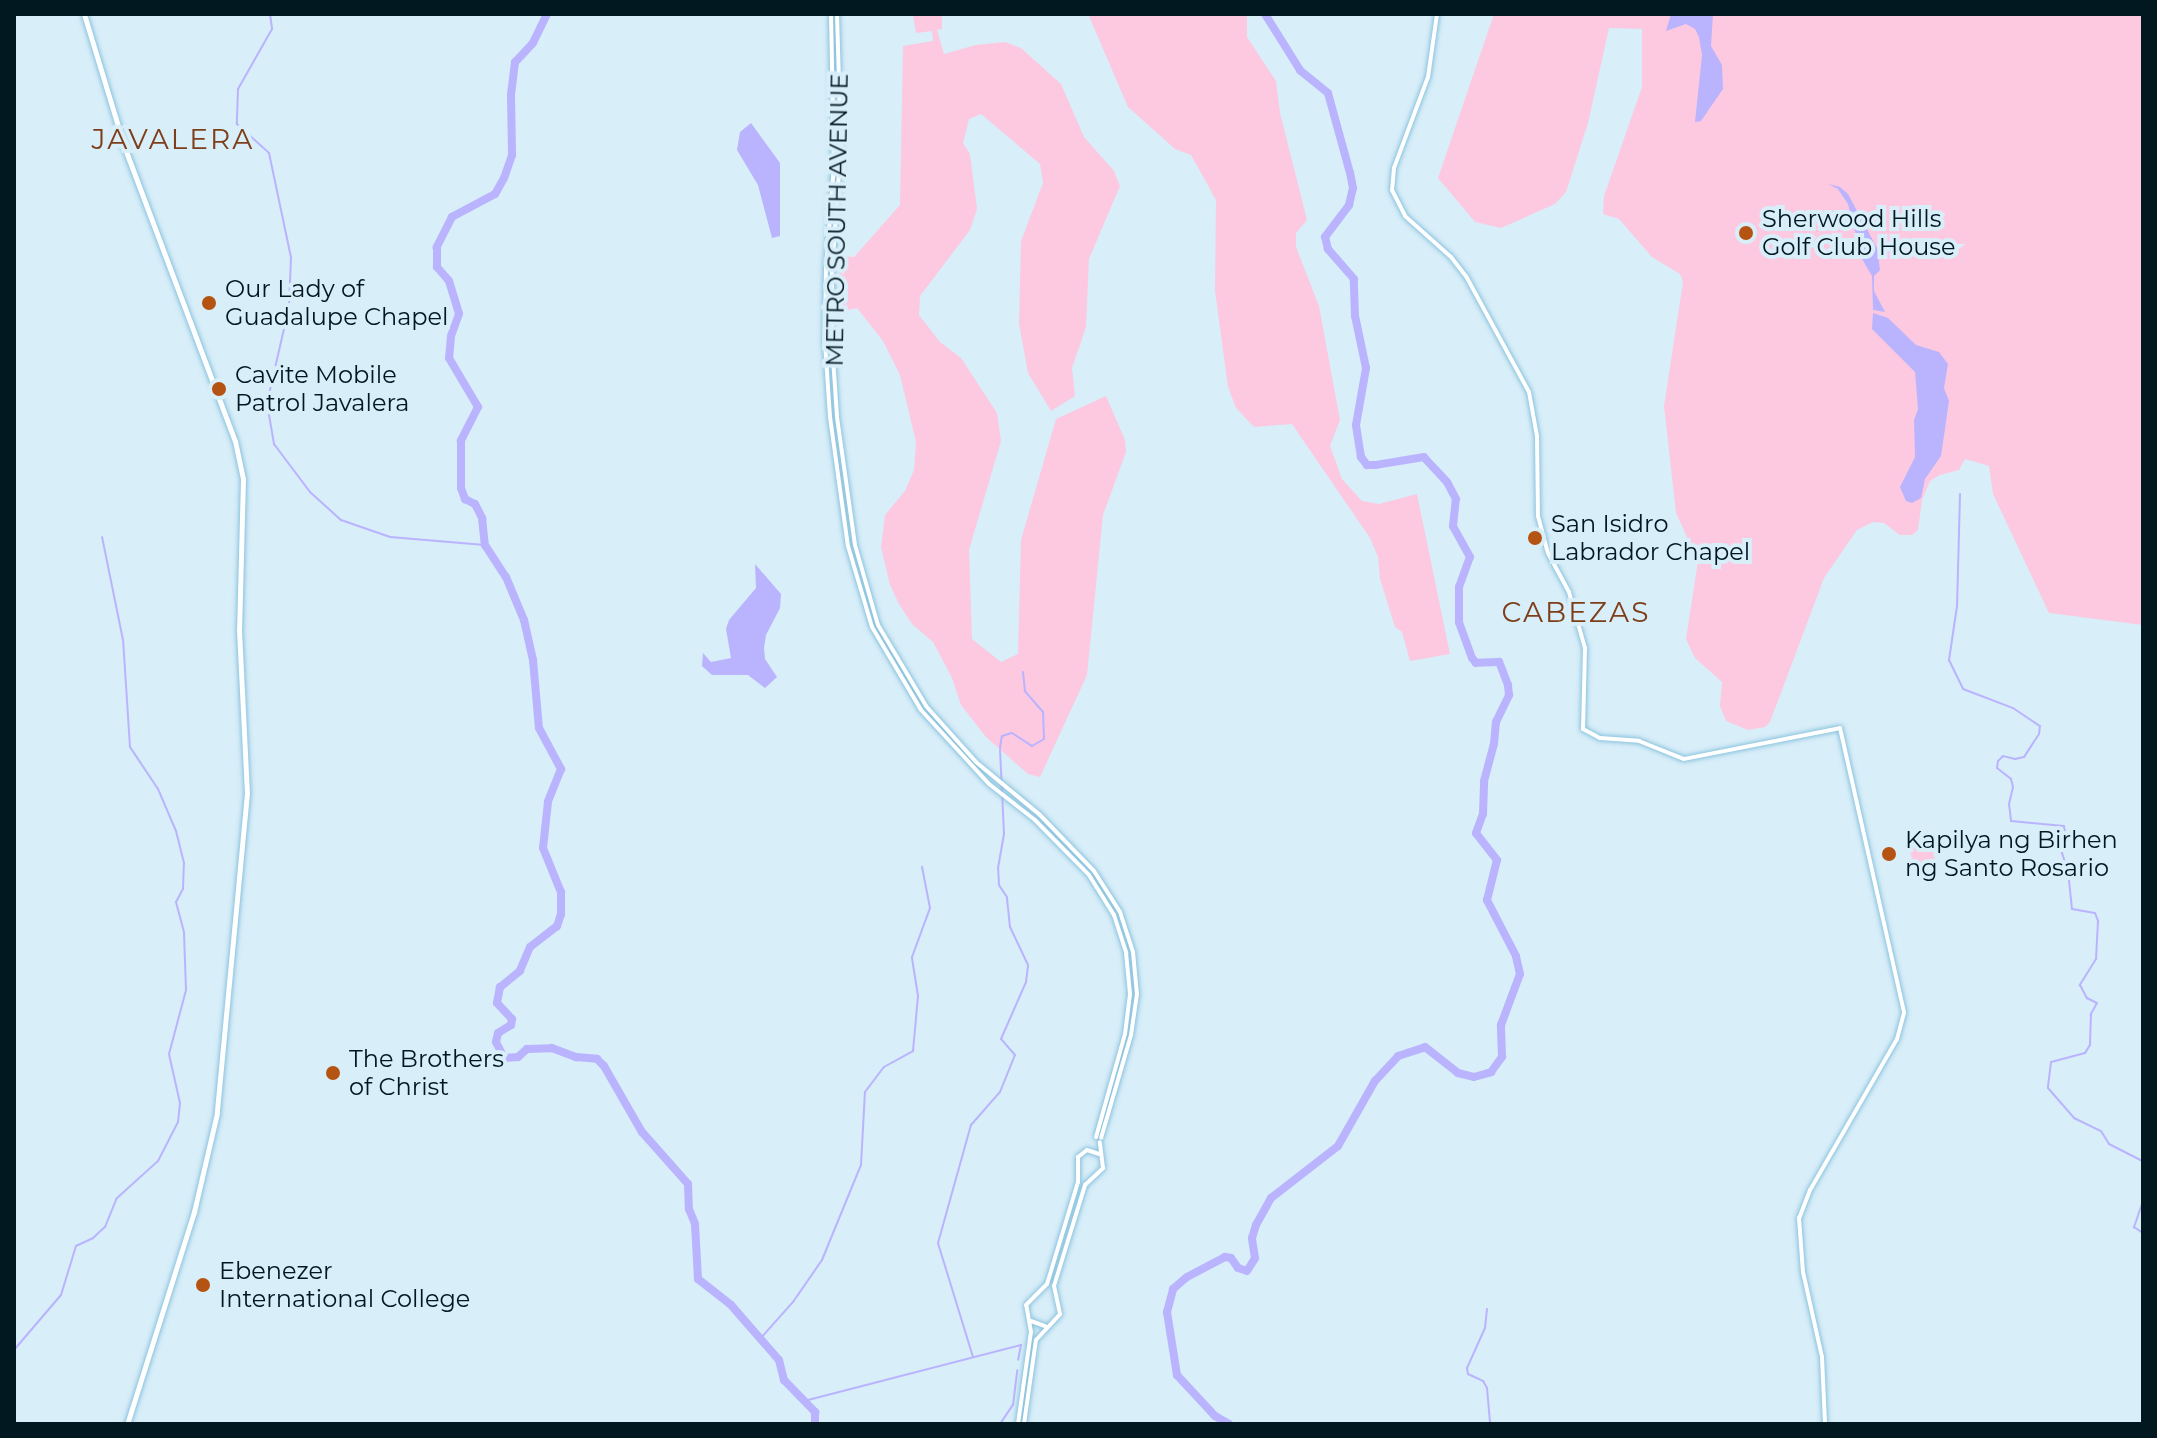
<!DOCTYPE html>
<style>
body{margin:0}
#map{position:relative;width:2157px;height:1438px;overflow:hidden;background:#d8eef9;font-family:Montserrat,sans-serif}
div>[style]{position:absolute}
[style*='--x']{left:calc(var(--x)*1px);top:calc(var(--y)*1px);width:calc(var(--w)*1px);rotate:calc(var(--a)*1deg)}
.green>*{inset:0;background:#fcc9e1}
.water>*{inset:0;background:#bab3fe}
.stream>*{height:2px;margin:-1px;padding:0 1px;transform-origin:1px;border-radius:1px;background:#bab3fe}
.river>*{height:8px;margin:-4px;padding:0 4px;transform-origin:4px;border-radius:4px;background:#bab3fe}
.roads{filter:drop-shadow(0 0 2px #8bc3dd) drop-shadow(0 0 2px #8bc3dd)}
.tertiary>*{height:4px;margin:-2px;padding:0 2px;transform-origin:2px;border-radius:2px;background:#fff}
.secondary>*{height:5px;margin:-2.5px;padding:0 2.5px;transform-origin:2.5px;border-radius:2.5px;background:#fff}
.dots>*{width:22px;height:22px;translate:-50% -50%;box-sizing:border-box;border:4px solid #d8eef9;border-radius:50%}
span{translate:-50% -50%;white-space:nowrap;text-align:center;line-height:1.15;-webkit-text-stroke:8px #d8eef9;paint-order:stroke}
.poi-label{font-size:24px;color:#021821}
.left{translate:0 -50%;text-align:left}
.street-label{font-size:24px;color:#021821}
.quarter-label{font-size:28px;color:#7d3e19;letter-spacing:2px}
.frame{position:absolute;inset:0;border:16px solid #021821;pointer-events:none}
</style>
<div id="map">
<div class="green">
<i style="clip-path:polygon(876px 14px,942px 14px,942px 29px,937px 30px,944px 54px,976px 45px,1005px 42px,1021px 48px,1061px 84px,1084px 137px,1114px 171px,1120px 186px,1089px 259px,1086px 327px,1072px 368px,1075px 396px,1051px 411px,1028px 373px,1019px 324px,1021px 241px,1043px 183px,1040px 164px,981px 114px,969px 119px,963px 143px,970px 154px,977px 209px,970px 230px,920px 296px,919px 315px,940px 342px,961px 358px,997px 413px,1001px 441px,969px 550px,972px 639px,1001px 662px,1018px 654px,1021px 540px,1056px 419px,1106px 396px,1125px 440px,1126px 452px,1103px 515px,1087px 675px,1040px 777px,1028px 774px,986px 737px,961px 705px,952px 678px,933px 642px,912px 624px,899px 604px,890px 585px,881px 547px,885px 515px,905px 491px,914px 470px,916px 442px,900px 375px,883px 341px,857px 308px,838px 312px,840px 256px,854px 257px,900px 205px,903px 46px,933px 41px,932px 31px,916px 33px,913px 16px)"></i>
<i style="clip-path:polygon(1088px 14px,1247px 14px,1247px 37px,1276px 81px,1280px 113px,1307px 220px,1296px 233px,1296px 247px,1319px 306px,1340px 420px,1330px 446px,1342px 479px,1362px 501px,1379px 504px,1417px 494px,1450px 654px,1410px 661px,1402px 632px,1395px 627px,1380px 579px,1378px 557px,1370px 538px,1292px 424px,1254px 427px,1236px 408px,1228px 387px,1215px 291px,1216px 200px,1191px 155px,1175px 149px,1128px 107px)"></i>
<i style="clip-path:polygon(1494px 14px,2143px 14px,2143px 625px,2049px 613px,1993px 494px,1989px 466px,1965px 459px,1959px 470px,1940px 475px,1930px 481px,1922px 500px,1918px 530px,1912px 535px,1900px 535px,1884px 523px,1873px 522px,1857px 530px,1824px 578px,1770px 722px,1765px 727px,1748px 730px,1726px 721px,1720px 706px,1722px 682px,1695px 658px,1686px 639px,1698px 561px,1676px 513px,1664px 406px,1683px 282px,1680px 274px,1652px 257px,1619px 219px,1603px 214px,1604px 196px,1642px 87px,1642px 29px,1609px 28px,1588px 123px,1566px 192px,1555px 204px,1501px 228px,1475px 222px,1438px 178px)"></i>
<i style="clip-path:polygon(1928px 830px,1935px 860px,1913px 865px,1907px 835px)"></i>
</div>
<div class="water">
<i style="clip-path:polygon(1671px 14px,1713px 14px,1711px 46px,1722px 65px,1723px 89px,1701px 121px,1695px 122px,1702px 55px,1699px 37px,1695px 29px,1686px 24px,1666px 31px)"></i>
<i style="clip-path:polygon(751px 123px,780px 163px,780px 236px,772px 238px,758px 185px,737px 150px,740px 132px)"></i>
<i style="clip-path:polygon(1828px 184px,1840px 187px,1848px 194px,1877px 248px,1880px 270px,1874px 276px,1874px 291px,1885px 312px,1873px 310px,1872px 276px,1862px 259px,1848px 204px,1838px 189px)"></i>
<i style="clip-path:polygon(1873px 313px,1888px 318px,1916px 345px,1939px 352px,1948px 364px,1944px 388px,1949px 401px,1941px 456px,1925px 479px,1921px 498px,1912px 503px,1906px 501px,1900px 487px,1915px 457px,1914px 420px,1918px 409px,1915px 372px,1872px 329px)"></i>
<i style="clip-path:polygon(755px 564px,781px 594px,780px 608px,766px 635px,764px 648px,765px 659px,777px 677px,765px 688px,748px 675px,712px 675px,702px 666px,703px 653px,711px 662px,731px 658px,726px 629px,729px 620px,756px 588px)"></i>
</div>
<div class="stream">
<i style="--x:270;--y:14;--w:15;--a:82"></i>
<i style="--x:272;--y:29;--w:69;--a:119.5"></i>
<i style="--x:238;--y:89;--w:35;--a:92"></i>
<i style="--x:237;--y:124;--w:43;--a:42.2"></i>
<i style="--x:269;--y:153;--w:106;--a:78.1"></i>
<i style="--x:291;--y:257;--w:50;--a:92.3"></i>
<i style="--x:289;--y:307;--w:98;--a:102.9"></i>
<i style="--x:267;--y:403;--w:42;--a:80.3"></i>
<i style="--x:274;--y:444;--w:60;--a:53.1"></i>
<i style="--x:310;--y:492;--w:42;--a:42.1"></i>
<i style="--x:341;--y:520;--w:52;--a:19.1"></i>
<i style="--x:390;--y:537;--w:95;--a:4.8"></i>
<i style="--x:1960;--y:494;--w:112;--a:91.5"></i>
<i style="--x:1957;--y:606;--w:55;--a:98.4"></i>
<i style="--x:1949;--y:660;--w:32;--a:64"></i>
<i style="--x:1963;--y:689;--w:53;--a:20.8"></i>
<i style="--x:2013;--y:708;--w:32;--a:34"></i>
<i style="--x:2040;--y:726;--w:8;--a:97"></i>
<i style="--x:2039;--y:734;--w:27;--a:123"></i>
<i style="--x:2024;--y:757;--w:9;--a:167"></i>
<i style="--x:2015;--y:759;--w:12;--a:-166"></i>
<i style="--x:2003;--y:756;--w:7;--a:135"></i>
<i style="--x:1998;--y:761;--w:7;--a:98"></i>
<i style="--x:1997;--y:768;--w:18;--a:38"></i>
<i style="--x:2011;--y:779;--w:8;--a:76"></i>
<i style="--x:2013;--y:787;--w:17;--a:103"></i>
<i style="--x:2009;--y:804;--w:17;--a:83"></i>
<i style="--x:2011;--y:821;--w:53;--a:5.4"></i>
<i style="--x:2064;--y:826;--w:12;--a:81"></i>
<i style="--x:2066;--y:838;--w:16;--a:105"></i>
<i style="--x:2062;--y:853;--w:19;--a:72"></i>
<i style="--x:2068;--y:871;--w:38;--a:84"></i>
<i style="--x:2072;--y:909;--w:23;--a:10"></i>
<i style="--x:2095;--y:913;--w:9;--a:69"></i>
<i style="--x:2098;--y:921;--w:38;--a:93"></i>
<i style="--x:2096;--y:959;--w:31;--a:122"></i>
<i style="--x:2080;--y:985;--w:15;--a:62"></i>
<i style="--x:2087;--y:998;--w:11;--a:27"></i>
<i style="--x:2097;--y:1003;--w:13;--a:119"></i>
<i style="--x:2091;--y:1014;--w:31;--a:92"></i>
<i style="--x:2090;--y:1045;--w:9;--a:122"></i>
<i style="--x:2085;--y:1053;--w:35;--a:165"></i>
<i style="--x:2051;--y:1062;--w:26;--a:97"></i>
<i style="--x:2048;--y:1088;--w:40;--a:49"></i>
<i style="--x:2074;--y:1118;--w:30;--a:26"></i>
<i style="--x:2101;--y:1131;--w:15;--a:58"></i>
<i style="--x:2109;--y:1144;--w:38;--a:27"></i>
<i style="--x:1000;--y:748;--w:12;--a:-81"></i>
<i style="--x:1002;--y:736;--w:10;--a:-17"></i>
<i style="--x:1012;--y:733;--w:24;--a:33"></i>
<i style="--x:1032;--y:746;--w:14;--a:-30"></i>
<i style="--x:1044;--y:739;--w:27;--a:-92"></i>
<i style="--x:1043;--y:712;--w:28;--a:-131"></i>
<i style="--x:1025;--y:691;--w:19;--a:-96"></i>
<i style="--x:2143;--y:1201;--w:28;--a:109"></i>
<i style="--x:2134;--y:1227;--w:11;--a:34"></i>
<i style="--x:1487;--y:1309;--w:19;--a:96"></i>
<i style="--x:1485;--y:1328;--w:44;--a:114.2"></i>
<i style="--x:1467;--y:1368;--w:6;--a:81"></i>
<i style="--x:1468;--y:1374;--w:17;--a:25"></i>
<i style="--x:1483;--y:1381;--w:8;--a:60"></i>
<i style="--x:1487;--y:1388;--w:36;--a:85"></i>
<i style="--x:760;--y:1339;--w:50;--a:-48.3"></i>
<i style="--x:793;--y:1302;--w:51;--a:-55.4"></i>
<i style="--x:822;--y:1260;--w:103;--a:-67.7"></i>
<i style="--x:861;--y:1165;--w:73;--a:-86.9"></i>
<i style="--x:865;--y:1092;--w:31;--a:-53"></i>
<i style="--x:884;--y:1067;--w:33;--a:-29"></i>
<i style="--x:913;--y:1051;--w:55;--a:-84.8"></i>
<i style="--x:918;--y:996;--w:39;--a:-99"></i>
<i style="--x:912;--y:957;--w:52;--a:-69.8"></i>
<i style="--x:930;--y:908;--w:42;--a:-101"></i>
<i style="--x:14;--y:1350;--w:72;--a:-49.5"></i>
<i style="--x:61;--y:1295;--w:51;--a:-73"></i>
<i style="--x:76;--y:1246;--w:19;--a:-25"></i>
<i style="--x:93;--y:1238;--w:16;--a:-43"></i>
<i style="--x:105;--y:1227;--w:31;--a:-68"></i>
<i style="--x:117;--y:1198;--w:55;--a:-42.1"></i>
<i style="--x:158;--y:1161;--w:44;--a:-62.9"></i>
<i style="--x:178;--y:1122;--w:19;--a:-84"></i>
<i style="--x:180;--y:1103;--w:50;--a:-102.7"></i>
<i style="--x:169;--y:1054;--w:66;--a:-75.1"></i>
<i style="--x:186;--y:990;--w:58;--a:-92"></i>
<i style="--x:184;--y:932;--w:31;--a:-105"></i>
<i style="--x:176;--y:902;--w:15;--a:-62"></i>
<i style="--x:183;--y:889;--w:26;--a:-88"></i>
<i style="--x:184;--y:863;--w:33;--a:-104"></i>
<i style="--x:176;--y:831;--w:46;--a:-113.2"></i>
<i style="--x:158;--y:789;--w:50;--a:-123.7"></i>
<i style="--x:130;--y:747;--w:107;--a:-93.7"></i>
<i style="--x:123;--y:640;--w:105;--a:-101.5"></i>
<i style="--x:973;--y:1357;--w:119;--a:-107.1"></i>
<i style="--x:938;--y:1243;--w:123;--a:-74.4"></i>
<i style="--x:971;--y:1125;--w:44;--a:-48.7"></i>
<i style="--x:1000;--y:1092;--w:40;--a:-68"></i>
<i style="--x:1015;--y:1055;--w:21;--a:-131"></i>
<i style="--x:1001;--y:1039;--w:62;--a:-66.3"></i>
<i style="--x:1026;--y:982;--w:17;--a:-83"></i>
<i style="--x:1028;--y:965;--w:42;--a:-115.3"></i>
<i style="--x:1010;--y:927;--w:30;--a:-96"></i>
<i style="--x:1007;--y:897;--w:14;--a:-124"></i>
<i style="--x:999;--y:885;--w:17;--a:-93"></i>
<i style="--x:998;--y:868;--w:35;--a:-80"></i>
<i style="--x:1004;--y:834;--w:84;--a:-92.7"></i>
<i style="--x:808;--y:1400;--w:220;--a:-14.5"></i>
<i style="--x:1021;--y:1345;--w:15;--a:101"></i>
<i style="--x:1000;--y:1424;--w:23;--a:-56"></i>
<i style="--x:1013;--y:1405;--w:35;--a:-83"></i>
</div>
<div class="river">
<i style="--x:547;--y:14;--w:32;--a:116"></i>
<i style="--x:533;--y:43;--w:26;--a:133"></i>
<i style="--x:515;--y:62;--w:33;--a:97"></i>
<i style="--x:511;--y:95;--w:60;--a:89"></i>
<i style="--x:512;--y:155;--w:24;--a:109"></i>
<i style="--x:504;--y:178;--w:18;--a:119"></i>
<i style="--x:495;--y:194;--w:49;--a:151.9"></i>
<i style="--x:452;--y:217;--w:34;--a:117"></i>
<i style="--x:437;--y:247;--w:20;--a:90"></i>
<i style="--x:437;--y:267;--w:18;--a:49"></i>
<i style="--x:449;--y:281;--w:34;--a:73"></i>
<i style="--x:459;--y:314;--w:23;--a:110"></i>
<i style="--x:451;--y:336;--w:22;--a:95"></i>
<i style="--x:449;--y:358;--w:57;--a:59.4"></i>
<i style="--x:478;--y:407;--w:38;--a:117"></i>
<i style="--x:461;--y:441;--w:47;--a:90"></i>
<i style="--x:461;--y:488;--w:12;--a:70"></i>
<i style="--x:465;--y:499;--w:11;--a:27"></i>
<i style="--x:475;--y:504;--w:16;--a:63"></i>
<i style="--x:482;--y:518;--w:27;--a:84"></i>
<i style="--x:485;--y:545;--w:38;--a:57"></i>
<i style="--x:506;--y:577;--w:47;--a:67.3"></i>
<i style="--x:524;--y:620;--w:41;--a:77.3"></i>
<i style="--x:533;--y:660;--w:68;--a:85"></i>
<i style="--x:539;--y:728;--w:47;--a:61.8"></i>
<i style="--x:561;--y:769;--w:35;--a:112"></i>
<i style="--x:548;--y:802;--w:46;--a:96.2"></i>
<i style="--x:543;--y:848;--w:48;--a:67.8"></i>
<i style="--x:561;--y:892;--w:22;--a:90"></i>
<i style="--x:561;--y:914;--w:13;--a:108"></i>
<i style="--x:557;--y:926;--w:34;--a:142"></i>
<i style="--x:530;--y:947;--w:26;--a:113"></i>
<i style="--x:520;--y:971;--w:26;--a:141"></i>
<i style="--x:500;--y:987;--w:16;--a:101"></i>
<i style="--x:497;--y:1003;--w:22;--a:47"></i>
<i style="--x:512;--y:1019;--w:6;--a:99"></i>
<i style="--x:511;--y:1025;--w:15;--a:148"></i>
<i style="--x:498;--y:1033;--w:9;--a:103"></i>
<i style="--x:496;--y:1042;--w:18;--a:63"></i>
<i style="--x:504;--y:1058;--w:14;--a:-4"></i>
<i style="--x:518;--y:1057;--w:12;--a:-42"></i>
<i style="--x:527;--y:1049;--w:25;--a:-2"></i>
<i style="--x:552;--y:1048;--w:26;--a:21"></i>
<i style="--x:576;--y:1057;--w:21;--a:5"></i>
<i style="--x:597;--y:1059;--w:10;--a:45"></i>
<i style="--x:604;--y:1066;--w:76;--a:60.1"></i>
<i style="--x:642;--y:1132;--w:69;--a:48.5"></i>
<i style="--x:688;--y:1184;--w:25;--a:88"></i>
<i style="--x:689;--y:1209;--w:16;--a:68"></i>
<i style="--x:695;--y:1224;--w:55;--a:86.9"></i>
<i style="--x:698;--y:1279;--w:42;--a:38.2"></i>
<i style="--x:731;--y:1305;--w:73;--a:48.9"></i>
<i style="--x:779;--y:1360;--w:21;--a:76"></i>
<i style="--x:784;--y:1380;--w:45;--a:45.9"></i>
<i style="--x:815;--y:1412;--w:12;--a:90"></i>
<i style="--x:1229;--y:1424;--w:16;--a:-150"></i>
<i style="--x:1215;--y:1416;--w:56;--a:-132.8"></i>
<i style="--x:1177;--y:1375;--w:64;--a:-99"></i>
<i style="--x:1167;--y:1312;--w:24;--a:-75"></i>
<i style="--x:1173;--y:1289;--w:18;--a:-41"></i>
<i style="--x:1187;--y:1277;--w:43;--a:-27.8"></i>
<i style="--x:1225;--y:1257;--w:6;--a:9"></i>
<i style="--x:1231;--y:1258;--w:12;--a:55"></i>
<i style="--x:1238;--y:1268;--w:9;--a:18"></i>
<i style="--x:1247;--y:1271;--w:15;--a:-58"></i>
<i style="--x:1255;--y:1258;--w:20;--a:-99"></i>
<i style="--x:1252;--y:1238;--w:14;--a:-73"></i>
<i style="--x:1256;--y:1225;--w:31;--a:-61"></i>
<i style="--x:1271;--y:1198;--w:85;--a:-37.8"></i>
<i style="--x:1338;--y:1146;--w:75;--a:-60.4"></i>
<i style="--x:1375;--y:1081;--w:34;--a:-47"></i>
<i style="--x:1398;--y:1056;--w:28;--a:-18"></i>
<i style="--x:1425;--y:1047;--w:42;--a:38.2"></i>
<i style="--x:1458;--y:1073;--w:16;--a:14"></i>
<i style="--x:1474;--y:1077;--w:18;--a:-16"></i>
<i style="--x:1491;--y:1072;--w:19;--a:-54"></i>
<i style="--x:1502;--y:1057;--w:32;--a:-92"></i>
<i style="--x:1501;--y:1025;--w:54;--a:-69.6"></i>
<i style="--x:1520;--y:974;--w:18;--a:-103"></i>
<i style="--x:1516;--y:956;--w:63;--a:-117.4"></i>
<i style="--x:1487;--y:900;--w:41;--a:-76"></i>
<i style="--x:1497;--y:860;--w:34;--a:-128"></i>
<i style="--x:1476;--y:833;--w:20;--a:-70"></i>
<i style="--x:1483;--y:814;--w:33;--a:-88"></i>
<i style="--x:1484;--y:781;--w:38;--a:-75"></i>
<i style="--x:1494;--y:744;--w:22;--a:-85"></i>
<i style="--x:1496;--y:722;--w:30;--a:-64"></i>
<i style="--x:1509;--y:695;--w:10;--a:-96"></i>
<i style="--x:1508;--y:685;--w:25;--a:-111"></i>
<i style="--x:1499;--y:662;--w:23;--a:178"></i>
<i style="--x:1476;--y:663;--w:6;--a:-129"></i>
<i style="--x:1472;--y:658;--w:38;--a:-110"></i>
<i style="--x:1459;--y:622;--w:35;--a:-90"></i>
<i style="--x:1459;--y:587;--w:32;--a:-70"></i>
<i style="--x:1470;--y:557;--w:35;--a:-119"></i>
<i style="--x:1453;--y:526;--w:27;--a:-84"></i>
<i style="--x:1456;--y:499;--w:19;--a:-118"></i>
<i style="--x:1447;--y:482;--w:34;--a:-133"></i>
<i style="--x:1424;--y:457;--w:50;--a:170.7"></i>
<i style="--x:1375;--y:465;--w:8;--a:180"></i>
<i style="--x:1367;--y:465;--w:10;--a:-127"></i>
<i style="--x:1361;--y:457;--w:32;--a:-99"></i>
<i style="--x:1356;--y:425;--w:58;--a:-80"></i>
<i style="--x:1366;--y:368;--w:53;--a:-101.9"></i>
<i style="--x:1355;--y:316;--w:37;--a:-92"></i>
<i style="--x:1354;--y:279;--w:40;--a:-131"></i>
<i style="--x:1328;--y:249;--w:12;--a:-104"></i>
<i style="--x:1325;--y:237;--w:40;--a:-53"></i>
<i style="--x:1349;--y:205;--w:17;--a:-77"></i>
<i style="--x:1353;--y:188;--w:15;--a:-101"></i>
<i style="--x:1350;--y:173;--w:83;--a:-105.4"></i>
<i style="--x:1328;--y:93;--w:36;--a:-141"></i>
<i style="--x:1300;--y:70;--w:66;--a:-122"></i>
</div>
<div class="roads">
<div class="tertiary">
<i style="--x:831;--y:14;--w:151;--a:88.9"></i>
<i style="--x:834;--y:165;--w:103;--a:94.4"></i>
<i style="--x:826;--y:268;--w:74;--a:90.8"></i>
<i style="--x:825;--y:342;--w:75;--a:86.2"></i>
<i style="--x:830;--y:417;--w:130;--a:82.1"></i>
<i style="--x:848;--y:546;--w:84;--a:73.5"></i>
<i style="--x:872;--y:627;--w:96;--a:59.4"></i>
<i style="--x:921;--y:710;--w:100;--a:47.4"></i>
<i style="--x:989;--y:784;--w:58;--a:38"></i>
<i style="--x:1035;--y:820;--w:77;--a:45.5"></i>
<i style="--x:1089;--y:875;--w:47;--a:58"></i>
<i style="--x:1114;--y:915;--w:40;--a:72"></i>
<i style="--x:1126;--y:953;--w:41;--a:84.4"></i>
<i style="--x:1130;--y:994;--w:40;--a:97.1"></i>
<i style="--x:1125;--y:1034;--w:107;--a:105.7"></i>
<i style="--x:837;--y:14;--w:131;--a:88.3"></i>
<i style="--x:841;--y:145;--w:127;--a:94.1"></i>
<i style="--x:832;--y:272;--w:71;--a:90"></i>
<i style="--x:832;--y:343;--w:74;--a:86.1"></i>
<i style="--x:837;--y:417;--w:129;--a:82"></i>
<i style="--x:855;--y:545;--w:83;--a:74"></i>
<i style="--x:878;--y:625;--w:94;--a:59.3"></i>
<i style="--x:926;--y:706;--w:75;--a:48.2"></i>
<i style="--x:976;--y:762;--w:83;--a:39.6"></i>
<i style="--x:1040;--y:815;--w:78;--a:46"></i>
<i style="--x:1094;--y:871;--w:49;--a:57.6"></i>
<i style="--x:1120;--y:912;--w:42;--a:72"></i>
<i style="--x:1133;--y:952;--w:42;--a:84.6"></i>
<i style="--x:1137;--y:994;--w:41;--a:98.3"></i>
<i style="--x:1131;--y:1035;--w:107;--a:106.2"></i>
<i style="--x:1437;--y:14;--w:64;--a:98.1"></i>
<i style="--x:1428;--y:77;--w:97;--a:110.5"></i>
<i style="--x:1394;--y:168;--w:22;--a:95"></i>
<i style="--x:1392;--y:190;--w:29;--a:63"></i>
<i style="--x:1405;--y:216;--w:62;--a:41.7"></i>
<i style="--x:1451;--y:257;--w:24;--a:52"></i>
<i style="--x:1466;--y:276;--w:132;--a:61.5"></i>
<i style="--x:1529;--y:392;--w:45;--a:79.7"></i>
<i style="--x:1537;--y:436;--w:80;--a:89.3"></i>
<i style="--x:1538;--y:516;--w:38;--a:75"></i>
<i style="--x:1548;--y:553;--w:44;--a:61.7"></i>
<i style="--x:1569;--y:592;--w:58;--a:74.1"></i>
<i style="--x:1585;--y:648;--w:81;--a:91.4"></i>
<i style="--x:1583;--y:729;--w:19;--a:28"></i>
<i style="--x:1600;--y:738;--w:39;--a:4"></i>
<i style="--x:1639;--y:741;--w:48;--a:21.8"></i>
<i style="--x:1684;--y:759;--w:159;--a:-11.2"></i>
<i style="--x:1840;--y:728;--w:292;--a:77.3"></i>
<i style="--x:1904;--y:1013;--w:27;--a:105"></i>
<i style="--x:1897;--y:1039;--w:174;--a:119.9"></i>
<i style="--x:1810;--y:1190;--w:30;--a:111"></i>
<i style="--x:1799;--y:1218;--w:54;--a:85.8"></i>
<i style="--x:1803;--y:1272;--w:87;--a:77.4"></i>
<i style="--x:1822;--y:1357;--w:67;--a:87.4"></i>
<i style="--x:1031;--y:1321;--w:15;--a:20"></i>
<i style="--x:1018;--y:1424;--w:93;--a:-82"></i>
<i style="--x:1031;--y:1332;--w:27;--a:-100"></i>
<i style="--x:1026;--y:1305;--w:30;--a:-45"></i>
<i style="--x:1047;--y:1284;--w:107;--a:-73.1"></i>
<i style="--x:1078;--y:1182;--w:25;--a:-90"></i>
<i style="--x:1078;--y:1157;--w:11;--a:-38"></i>
<i style="--x:1087;--y:1150;--w:13;--a:18"></i>
<i style="--x:1024;--y:1424;--w:85;--a:-81.9"></i>
<i style="--x:1036;--y:1340;--w:35;--a:-47"></i>
<i style="--x:1060;--y:1314;--w:29;--a:-102"></i>
<i style="--x:1054;--y:1286;--w:106;--a:-72.9"></i>
<i style="--x:1085;--y:1185;--w:25;--a:-43"></i>
<i style="--x:1103;--y:1168;--w:26;--a:-97"></i>
</div>
<div class="secondary">
<i style="--x:84;--y:14;--w:138;--a:73.1"></i>
<i style="--x:124;--y:146;--w:315;--a:69.4"></i>
<i style="--x:235;--y:441;--w:39;--a:78"></i>
<i style="--x:243;--y:479;--w:151;--a:91.5"></i>
<i style="--x:239;--y:630;--w:163;--a:87.2"></i>
<i style="--x:247;--y:793;--w:321;--a:95.4"></i>
<i style="--x:217;--y:1113;--w:102;--a:103.1"></i>
<i style="--x:194;--y:1212;--w:222;--a:107.5"></i>
</div>
</div>
<div class="dots">
<i style="left:1746px;top:233px;background:#b55412"></i>
<i style="left:209px;top:303px;background:#b55412"></i>
<i style="left:219px;top:389px;background:#b55412"></i>
<i style="left:1535px;top:538px;background:#b55412"></i>
<i style="left:1889px;top:854px;background:#b55412"></i>
<i style="left:333px;top:1073px;background:#b55412"></i>
<i style="left:203px;top:1285px;background:#b55412"></i>
</div>
<div class="poi-label">
<span class="left" style="left:1762px;top:233px">Sherwood Hills<br>Golf Club House</span>
<span class="left" style="left:225px;top:303px">Our Lady of<br>Guadalupe Chapel</span>
<span class="left" style="left:235px;top:389px">Cavite Mobile<br>Patrol Javalera</span>
<span class="left" style="left:1551px;top:538px">San Isidro<br>Labrador Chapel</span>
<span class="left" style="left:1905px;top:854px">Kapilya ng Birhen<br>ng Santo Rosario</span>
<span class="left" style="left:349px;top:1073px">The Brothers<br>of Christ</span>
<span class="left" style="left:219px;top:1285px">Ebenezer<br>International College</span>
</div>
<div class="street-label">
<span style="left:837px;top:220px;rotate:-89deg">METRO SOUTH AVENUE</span>
</div>
<div class="quarter-label">
<span style="left:173px;top:139px">JAVALERA</span>
<span style="left:1576px;top:612px">CABEZAS</span>
</div>
<div class="frame"></div>
</div>
